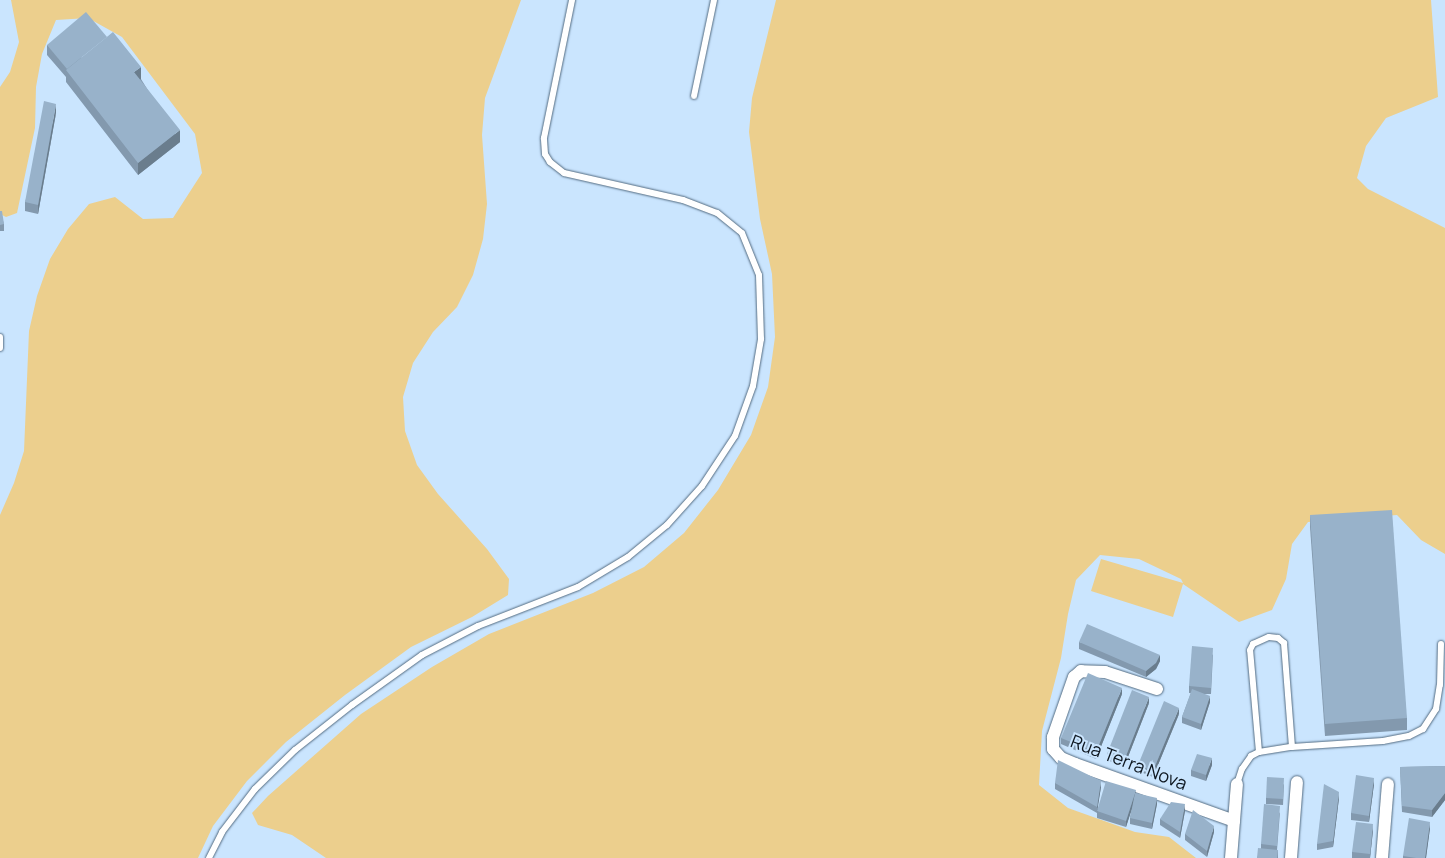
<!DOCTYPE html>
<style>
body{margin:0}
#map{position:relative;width:1445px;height:858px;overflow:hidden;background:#cae5fe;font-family:Manrope,sans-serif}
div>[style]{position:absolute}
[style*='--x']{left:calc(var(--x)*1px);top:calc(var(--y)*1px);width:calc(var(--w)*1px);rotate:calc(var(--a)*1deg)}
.green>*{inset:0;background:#eccf8d}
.roads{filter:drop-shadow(0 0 1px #536b81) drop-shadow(0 0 1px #536b81)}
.service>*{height:6px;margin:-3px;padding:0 3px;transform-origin:3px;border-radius:3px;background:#fff}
.minor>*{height:12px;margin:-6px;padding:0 6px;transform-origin:6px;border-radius:6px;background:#fff}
.wall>*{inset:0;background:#8399ae}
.shaded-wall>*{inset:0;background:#6a7d8d}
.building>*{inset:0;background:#98b2ca}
span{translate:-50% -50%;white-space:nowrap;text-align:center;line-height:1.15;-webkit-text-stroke:4px #cae5fe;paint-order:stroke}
.street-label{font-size:18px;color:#0d161f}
</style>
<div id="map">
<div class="green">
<i style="clip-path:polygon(11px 0,521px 0,485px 98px,482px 135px,487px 204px,483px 239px,473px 275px,457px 307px,433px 332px,413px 363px,403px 397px,405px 431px,417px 465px,438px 494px,487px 549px,509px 579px,508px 595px,472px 617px,411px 647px,345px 695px,286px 742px,247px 781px,213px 826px,198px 858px,0 858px,0 515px,14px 483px,24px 451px,29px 331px,37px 296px,50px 259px,68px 229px,89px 204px,115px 197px,143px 219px,173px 218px,202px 173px,195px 134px,122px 37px,88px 18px,56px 20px,42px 54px,36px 87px,35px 128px,17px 213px,6px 217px,0 214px,0 87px,10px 72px,19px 42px)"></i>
<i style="clip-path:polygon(776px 0,1431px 0,1438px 97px,1386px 118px,1366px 146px,1357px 178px,1368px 189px,1445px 228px,1445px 554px,1421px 540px,1397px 515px,1308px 522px,1292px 544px,1286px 579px,1272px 610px,1239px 622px,1183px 584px,1173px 617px,1091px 591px,1101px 559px,1183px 583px,1181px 579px,1139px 559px,1100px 555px,1076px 580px,1068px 614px,1061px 658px,1042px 731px,1039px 785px,1068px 808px,1135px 832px,1169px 837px,1196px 858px,326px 858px,292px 835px,258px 825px,252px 813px,268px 796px,361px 714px,432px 667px,489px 634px,593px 593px,644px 567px,684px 533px,718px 490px,751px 435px,768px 387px,775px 337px,772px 274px,760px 219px,749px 132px,752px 98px)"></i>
</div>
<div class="roads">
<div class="service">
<i style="--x:694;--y:96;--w:98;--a:-78.2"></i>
<i style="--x:0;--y:337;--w:11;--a:90"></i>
<i style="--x:1259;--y:752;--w:102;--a:-95"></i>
<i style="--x:1250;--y:650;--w:7;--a:-63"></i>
<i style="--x:1253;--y:644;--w:17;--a:-24"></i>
<i style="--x:1269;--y:637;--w:9;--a:6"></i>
<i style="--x:1278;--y:638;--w:8;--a:40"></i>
<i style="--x:1284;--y:643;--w:104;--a:85.6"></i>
<i style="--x:1237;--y:784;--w:16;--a:-72"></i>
<i style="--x:1242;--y:769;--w:16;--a:-55"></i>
<i style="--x:1251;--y:756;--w:9;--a:-27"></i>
<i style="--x:1259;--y:752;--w:33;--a:-9"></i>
<i style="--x:1292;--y:747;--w:91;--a:-3.8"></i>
<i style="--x:1383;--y:741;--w:26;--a:-11"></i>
<i style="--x:1409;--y:736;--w:16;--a:-27"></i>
<i style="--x:1423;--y:729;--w:24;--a:-57"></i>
<i style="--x:1436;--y:709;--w:24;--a:-81"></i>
<i style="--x:1440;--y:685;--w:41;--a:-88.6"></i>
<i style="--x:209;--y:858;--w:29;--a:-63"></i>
<i style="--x:222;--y:832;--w:54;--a:-52.5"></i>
<i style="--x:255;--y:789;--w:56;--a:-44.3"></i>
<i style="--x:295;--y:750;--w:73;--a:-38.3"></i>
<i style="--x:352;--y:705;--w:86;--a:-35.5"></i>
<i style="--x:422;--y:655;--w:63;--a:-27.4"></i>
<i style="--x:478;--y:626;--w:107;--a:-21.3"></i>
<i style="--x:578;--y:587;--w:58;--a:-31"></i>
<i style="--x:628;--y:557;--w:50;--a:-39.4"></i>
<i style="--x:667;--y:525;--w:52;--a:-48.1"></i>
<i style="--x:702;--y:486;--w:60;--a:-56.6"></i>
<i style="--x:735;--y:436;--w:53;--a:-70.2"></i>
<i style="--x:753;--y:386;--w:48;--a:-80.3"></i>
<i style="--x:761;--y:339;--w:64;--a:-91.8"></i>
<i style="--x:759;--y:275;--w:45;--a:-112"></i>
<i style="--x:742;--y:233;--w:32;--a:-141"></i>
<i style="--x:717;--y:213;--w:36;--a:-159"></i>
<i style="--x:683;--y:200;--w:122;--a:-167.2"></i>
<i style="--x:564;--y:173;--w:18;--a:-142"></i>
<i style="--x:550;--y:162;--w:9;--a:-122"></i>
<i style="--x:545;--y:154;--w:16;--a:-94"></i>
<i style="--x:544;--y:138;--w:141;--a:-78.5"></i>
</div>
<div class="minor">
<i style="--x:1157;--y:689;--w:55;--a:-161.9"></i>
<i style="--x:1105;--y:672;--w:24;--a:-178"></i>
<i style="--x:1081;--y:671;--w:9;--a:139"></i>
<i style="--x:1074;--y:677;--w:64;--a:109.3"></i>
<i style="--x:1053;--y:737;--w:12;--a:90"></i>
<i style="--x:1053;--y:749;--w:12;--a:48"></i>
<i style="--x:1061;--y:758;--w:15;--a:23"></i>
<i style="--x:1075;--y:764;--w:169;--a:19.7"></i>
<i style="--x:1231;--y:858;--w:74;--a:-85.4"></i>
<i style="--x:1291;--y:858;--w:76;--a:-85.5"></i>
<i style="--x:1382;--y:858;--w:74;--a:-85.4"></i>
</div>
</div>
<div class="wall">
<i style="clip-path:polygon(47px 45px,141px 79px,180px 142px,138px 175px,66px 82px,66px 77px,47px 55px)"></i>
<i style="clip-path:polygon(56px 113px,38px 214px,25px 211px,25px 202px)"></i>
<i style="clip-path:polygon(0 211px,4px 224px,4px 231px,0 231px)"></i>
<i style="clip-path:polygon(1310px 515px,1407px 718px,1407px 730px,1325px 736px,1310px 527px)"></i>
<i style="clip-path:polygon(1079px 642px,1160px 661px,1156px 669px,1146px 677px,1079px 649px)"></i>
<i style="clip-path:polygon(1213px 654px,1211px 694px,1204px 694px,1210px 702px,1201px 730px,1182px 723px,1182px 717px,1191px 693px,1189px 693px,1189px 686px)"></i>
<i style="clip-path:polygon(1122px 694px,1096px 759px,1061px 744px,1061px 738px)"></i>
<i style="clip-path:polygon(1149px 703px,1124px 767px,1107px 760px,1107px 754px)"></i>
<i style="clip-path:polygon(1179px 714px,1153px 777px,1138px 771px,1138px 765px)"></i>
<i style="clip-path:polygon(1212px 765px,1206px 781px,1191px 776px,1191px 770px)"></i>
<i style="clip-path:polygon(1445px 766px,1445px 800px,1432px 817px,1402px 812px,1400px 767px)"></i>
<i style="clip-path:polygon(1055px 783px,1101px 787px,1097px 809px,1136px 793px,1157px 804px,1152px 829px,1130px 824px,1130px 818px,1133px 804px,1126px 827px,1097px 818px,1097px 813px,1055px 789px)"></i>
<i style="clip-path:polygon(1284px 784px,1283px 805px,1266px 804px,1266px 798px)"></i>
<i style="clip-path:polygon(1374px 784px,1369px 822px,1351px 820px,1351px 813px)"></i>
<i style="clip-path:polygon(1339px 798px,1333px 847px,1317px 850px,1317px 844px)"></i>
<i style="clip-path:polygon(1185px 811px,1180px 838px,1160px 825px,1160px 819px)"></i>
<i style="clip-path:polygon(1280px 812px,1277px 850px,1278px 850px,1278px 858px,1257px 858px,1261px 848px,1261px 844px)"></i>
<i style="clip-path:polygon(1430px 828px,1426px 858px,1403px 858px,1403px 856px)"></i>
<i style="clip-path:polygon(1373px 830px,1370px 858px,1352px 858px,1352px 852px)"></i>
<i style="clip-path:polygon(1214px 832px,1207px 857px,1185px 840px,1185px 834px)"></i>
</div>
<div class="shaded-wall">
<i style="clip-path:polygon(141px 67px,141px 79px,134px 84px,134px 72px)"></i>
<i style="clip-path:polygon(56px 104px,56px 113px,38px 214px,38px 205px)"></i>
<i style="clip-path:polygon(180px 130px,180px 142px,138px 175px,138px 163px)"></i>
<i style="clip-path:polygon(1160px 655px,1160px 661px,1156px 669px,1146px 677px,1146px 671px)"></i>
<i style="clip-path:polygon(1122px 688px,1122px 694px,1096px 759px,1096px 752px)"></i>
<i style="clip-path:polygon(1210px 696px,1210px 702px,1201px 730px,1201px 724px)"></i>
<i style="clip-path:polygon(1149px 697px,1149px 703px,1124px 767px,1124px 761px)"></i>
<i style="clip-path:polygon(1179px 708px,1179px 714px,1153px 777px,1153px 771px)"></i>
<i style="clip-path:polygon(1212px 758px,1212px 765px,1206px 781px,1206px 775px)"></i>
<i style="clip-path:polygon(1374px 778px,1374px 784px,1369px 822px,1369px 816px)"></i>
<i style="clip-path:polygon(1101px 781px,1101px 787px,1097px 813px,1097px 807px)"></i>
<i style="clip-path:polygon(1136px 790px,1136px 797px,1126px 827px,1126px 821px)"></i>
<i style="clip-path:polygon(1339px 792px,1339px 798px,1333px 847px,1333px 841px)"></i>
<i style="clip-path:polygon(1445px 793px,1445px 800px,1432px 817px,1432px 810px)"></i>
<i style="clip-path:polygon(1157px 798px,1157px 804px,1152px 829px,1152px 823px)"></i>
<i style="clip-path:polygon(1185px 804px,1185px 811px,1180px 838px,1180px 832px)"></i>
<i style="clip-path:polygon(1430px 822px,1430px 828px,1426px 858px,1425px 858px)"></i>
<i style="clip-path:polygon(1373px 824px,1373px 830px,1370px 858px,1370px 854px)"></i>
<i style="clip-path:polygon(1214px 826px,1214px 832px,1207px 857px,1207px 851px)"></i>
</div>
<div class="building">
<i style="clip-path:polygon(86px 12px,107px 37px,67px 69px,47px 45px)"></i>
<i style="clip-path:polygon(113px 32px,141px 67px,134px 72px,180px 130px,138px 163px,66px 70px)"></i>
<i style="clip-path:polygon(44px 101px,56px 104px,38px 205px,25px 202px)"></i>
<i style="clip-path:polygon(0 211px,2px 211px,4px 224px,0 225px)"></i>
<i style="clip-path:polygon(1392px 510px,1407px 718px,1325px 724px,1310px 515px)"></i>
<i style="clip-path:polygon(1087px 624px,1160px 655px,1156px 663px,1146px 671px,1079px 642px)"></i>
<i style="clip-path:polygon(1192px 646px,1213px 648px,1211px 688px,1189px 686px)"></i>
<i style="clip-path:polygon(1088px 673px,1122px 688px,1096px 752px,1061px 738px)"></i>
<i style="clip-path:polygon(1192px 689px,1210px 696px,1201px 724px,1182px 717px)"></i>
<i style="clip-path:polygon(1132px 690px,1149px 697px,1124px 761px,1107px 754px)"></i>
<i style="clip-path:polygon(1164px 701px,1179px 708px,1153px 771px,1138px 765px)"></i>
<i style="clip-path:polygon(1197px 754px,1212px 758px,1206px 775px,1191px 770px)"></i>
<i style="clip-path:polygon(1058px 760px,1101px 781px,1097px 807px,1055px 783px)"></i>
<i style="clip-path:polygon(1445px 766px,1445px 793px,1432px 810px,1402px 806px,1400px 767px)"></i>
<i style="clip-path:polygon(1356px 775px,1374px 778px,1369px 816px,1351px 813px)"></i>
<i style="clip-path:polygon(1267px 777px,1284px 778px,1283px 799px,1266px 798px)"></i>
<i style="clip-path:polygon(1106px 781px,1136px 790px,1126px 821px,1097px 811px)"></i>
<i style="clip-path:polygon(1324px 784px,1339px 792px,1333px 841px,1317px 844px)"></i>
<i style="clip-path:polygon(1135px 793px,1157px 798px,1152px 823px,1130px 818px)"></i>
<i style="clip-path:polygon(1171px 802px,1185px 804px,1180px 832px,1160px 819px)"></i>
<i style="clip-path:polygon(1264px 804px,1280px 806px,1277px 846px,1261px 844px)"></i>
<i style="clip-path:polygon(1193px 810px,1214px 826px,1207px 851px,1185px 834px)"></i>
<i style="clip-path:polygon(1409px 818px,1430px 822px,1425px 858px,1416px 858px,1403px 856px)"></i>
<i style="clip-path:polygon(1356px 822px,1373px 824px,1370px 854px,1352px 852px)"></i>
<i style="clip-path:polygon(1258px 848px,1278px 850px,1277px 858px,1257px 858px)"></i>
</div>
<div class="street-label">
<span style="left:1129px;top:762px;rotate:21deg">Rua Terra Nova</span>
</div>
</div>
